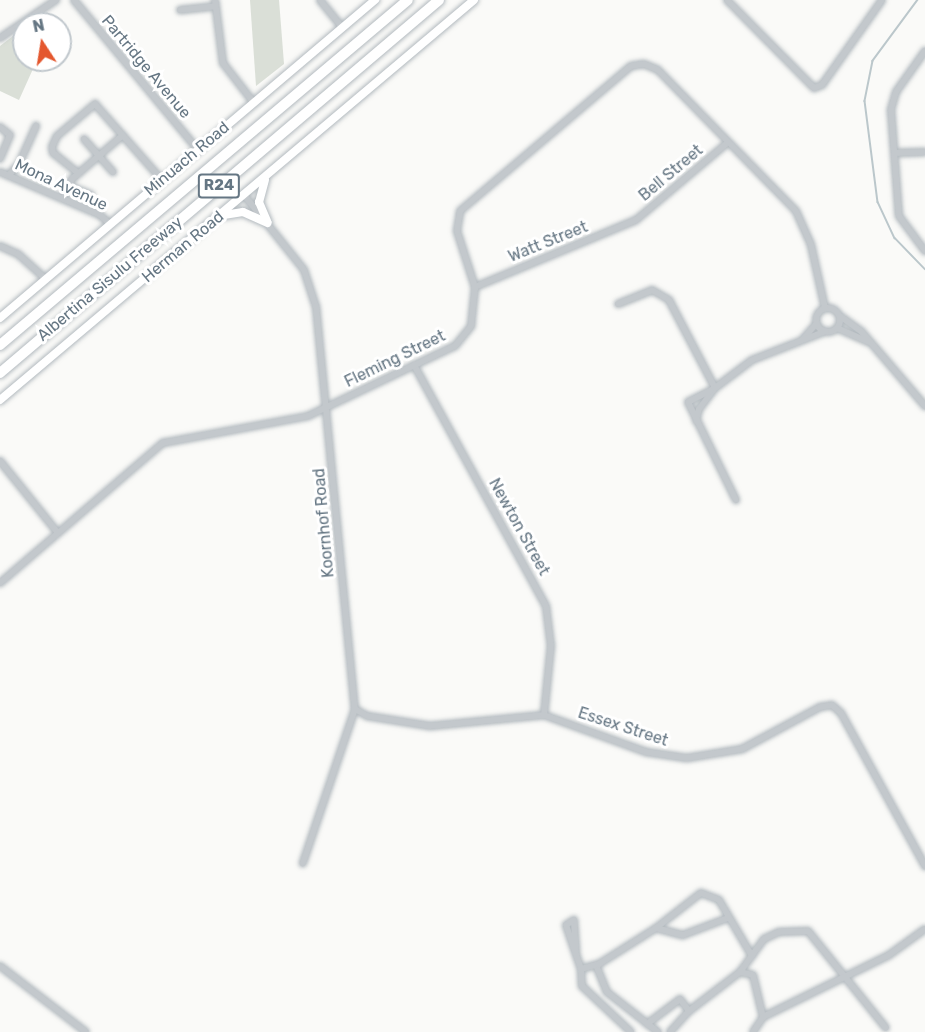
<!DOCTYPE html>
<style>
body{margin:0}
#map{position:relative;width:925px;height:1032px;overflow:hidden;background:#fafaf8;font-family:Rubik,sans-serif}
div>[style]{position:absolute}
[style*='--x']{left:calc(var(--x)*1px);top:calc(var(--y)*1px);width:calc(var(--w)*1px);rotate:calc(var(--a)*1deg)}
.green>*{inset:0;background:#dadfd7}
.stream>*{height:1.5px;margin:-0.75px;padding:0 0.75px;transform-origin:0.75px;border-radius:0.75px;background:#bbc7cb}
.roads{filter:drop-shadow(0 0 2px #b3babf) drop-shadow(0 0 2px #b3babf)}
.street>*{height:6px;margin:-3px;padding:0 3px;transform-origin:3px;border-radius:3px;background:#c3c8cc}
.street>.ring{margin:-3px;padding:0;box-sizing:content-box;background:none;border:6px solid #c3c8cc;border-radius:50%}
.secondary>*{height:8px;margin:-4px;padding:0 4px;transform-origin:4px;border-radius:4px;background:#fff}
.highway>*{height:10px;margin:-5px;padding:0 5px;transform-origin:5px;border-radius:5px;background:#fff}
span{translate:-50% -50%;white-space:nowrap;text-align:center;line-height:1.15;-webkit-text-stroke:6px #fff;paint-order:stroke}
.shield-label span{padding:2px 4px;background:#fff;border:2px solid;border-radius:4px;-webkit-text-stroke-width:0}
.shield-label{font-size:15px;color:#657683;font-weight:700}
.street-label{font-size:16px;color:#657683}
.north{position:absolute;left:12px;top:12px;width:60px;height:60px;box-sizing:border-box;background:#fff;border:2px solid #c1c8cd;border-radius:50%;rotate:348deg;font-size:16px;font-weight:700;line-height:24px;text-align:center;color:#657683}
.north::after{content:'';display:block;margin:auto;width:21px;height:27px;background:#e4572e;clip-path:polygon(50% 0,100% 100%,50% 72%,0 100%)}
</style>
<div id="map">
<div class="green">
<i style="clip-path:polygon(250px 0,279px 0,284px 64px,256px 86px)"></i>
<i style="clip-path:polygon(22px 29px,24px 60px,37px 60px,19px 100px,0 91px,0 46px)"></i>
</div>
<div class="stream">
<i style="--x:918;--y:0;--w:76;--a:126.4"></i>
<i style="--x:873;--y:61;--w:41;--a:101.3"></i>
<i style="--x:865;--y:101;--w:102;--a:82.7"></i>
<i style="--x:878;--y:202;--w:40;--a:65"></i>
<i style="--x:895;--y:238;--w:43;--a:45.9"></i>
</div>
<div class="roads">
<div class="street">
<i style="--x:74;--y:0;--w:195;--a:50.4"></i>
<i style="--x:215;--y:0;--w:64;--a:82.8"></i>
<i style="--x:223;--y:63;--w:51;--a:52.2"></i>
<i style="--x:320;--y:0;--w:35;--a:51"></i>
<i style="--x:727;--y:0;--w:124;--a:45.3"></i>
<i style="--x:814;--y:88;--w:9;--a:-21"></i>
<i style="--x:822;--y:85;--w:104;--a:-54.8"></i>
<i style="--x:180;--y:10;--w:36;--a:-6"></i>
<i style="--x:0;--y:38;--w:68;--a:-34.2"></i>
<i style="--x:925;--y:51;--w:50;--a:125.3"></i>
<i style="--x:896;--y:92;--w:19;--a:106"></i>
<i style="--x:891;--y:110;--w:106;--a:85.7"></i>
<i style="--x:899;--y:216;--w:44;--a:53.4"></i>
<i style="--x:0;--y:127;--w:13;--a:39"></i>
<i style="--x:10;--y:135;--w:26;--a:113"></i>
<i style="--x:84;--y:139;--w:44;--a:48.7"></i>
<i style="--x:895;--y:153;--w:30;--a:-2"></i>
<i style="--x:0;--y:172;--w:109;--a:23.3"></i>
<i style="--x:100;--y:215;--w:13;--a:42"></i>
<i style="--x:78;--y:173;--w:32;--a:-141"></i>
<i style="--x:53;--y:153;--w:6;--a:-99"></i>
<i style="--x:52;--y:147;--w:12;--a:-66"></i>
<i style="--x:57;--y:136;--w:50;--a:-40.1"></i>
<i style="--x:95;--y:104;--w:101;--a:48.6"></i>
<i style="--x:9;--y:175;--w:15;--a:-48"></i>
<i style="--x:19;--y:164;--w:42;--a:-65.9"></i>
<i style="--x:69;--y:186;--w:24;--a:22"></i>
<i style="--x:244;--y:195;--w:96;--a:51.3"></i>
<i style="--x:304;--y:270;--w:38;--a:72"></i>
<i style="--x:316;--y:306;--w:405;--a:84.5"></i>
<i style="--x:355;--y:709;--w:163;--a:108.7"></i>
<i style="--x:63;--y:199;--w:22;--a:-66"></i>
<i style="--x:72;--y:179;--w:67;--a:-40.8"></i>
<i style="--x:0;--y:246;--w:20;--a:24"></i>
<i style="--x:18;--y:254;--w:38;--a:42"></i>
<i style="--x:475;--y:287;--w:174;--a:-22.6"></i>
<i style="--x:636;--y:220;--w:119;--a:-40.2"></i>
<i style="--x:618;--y:304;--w:37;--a:-22"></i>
<i style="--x:652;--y:290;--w:20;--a:30"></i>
<i style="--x:669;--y:300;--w:99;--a:62.4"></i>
<i style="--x:715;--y:388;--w:26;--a:127"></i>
<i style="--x:699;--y:409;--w:12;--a:104"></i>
<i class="ring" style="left:816px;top:308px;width:18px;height:18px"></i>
<i style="--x:840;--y:316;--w:26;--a:36"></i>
<i style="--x:861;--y:331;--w:99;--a:49.5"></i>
<i style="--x:837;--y:328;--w:34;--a:24"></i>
<i style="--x:803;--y:339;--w:21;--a:-49"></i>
<i style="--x:414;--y:365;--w:275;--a:61.3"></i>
<i style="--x:546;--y:606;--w:39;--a:83"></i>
<i style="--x:551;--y:645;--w:70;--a:95.7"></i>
<i style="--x:0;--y:461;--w:91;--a:51.2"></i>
<i style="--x:736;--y:500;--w:109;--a:-116.1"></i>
<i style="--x:688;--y:402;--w:30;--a:-27"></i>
<i style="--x:715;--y:388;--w:46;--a:-37.1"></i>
<i style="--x:752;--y:360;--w:79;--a:-21.4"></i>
<i style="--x:0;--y:583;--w:215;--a:-40.7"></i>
<i style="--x:163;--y:443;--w:147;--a:-10.5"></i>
<i style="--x:308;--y:416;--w:163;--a:-25.5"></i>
<i style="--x:455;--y:346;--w:26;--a:-51"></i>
<i style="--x:471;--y:326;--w:39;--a:-84"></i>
<i style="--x:475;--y:287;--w:59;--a:-107.8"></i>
<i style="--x:457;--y:231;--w:20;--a:-81"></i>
<i style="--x:460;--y:211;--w:224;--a:-40.3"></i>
<i style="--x:631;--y:66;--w:13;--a:-9"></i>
<i style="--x:644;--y:64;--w:15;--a:23"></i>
<i style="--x:658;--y:70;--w:197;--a:45.6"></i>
<i style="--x:796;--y:211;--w:37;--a:66"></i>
<i style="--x:811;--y:245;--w:65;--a:77.5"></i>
<i style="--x:355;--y:709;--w:14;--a:30"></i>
<i style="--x:367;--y:716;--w:64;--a:9"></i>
<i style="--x:430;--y:726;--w:115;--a:-5.5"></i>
<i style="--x:544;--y:715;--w:109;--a:19.9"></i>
<i style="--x:646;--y:752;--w:41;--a:8.3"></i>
<i style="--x:687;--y:758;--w:56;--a:-9.3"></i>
<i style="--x:742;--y:749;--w:89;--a:-28.3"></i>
<i style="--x:820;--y:707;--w:12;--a:-9"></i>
<i style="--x:832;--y:705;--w:12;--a:42"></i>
<i style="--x:841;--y:713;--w:175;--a:61.2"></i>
<i style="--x:656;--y:928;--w:28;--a:15"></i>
<i style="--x:683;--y:935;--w:48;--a:-20.7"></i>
<i style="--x:576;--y:951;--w:31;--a:-94"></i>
<i style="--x:574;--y:920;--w:9;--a:148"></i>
<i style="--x:566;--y:925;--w:46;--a:71.2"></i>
<i style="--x:581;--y:969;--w:17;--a:87"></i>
<i style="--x:582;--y:986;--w:67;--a:43.2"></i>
<i style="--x:596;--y:965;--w:29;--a:68"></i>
<i style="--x:607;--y:992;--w:65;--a:38.1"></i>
<i style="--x:0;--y:966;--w:108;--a:37.5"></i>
<i style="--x:581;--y:969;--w:19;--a:-16"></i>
<i style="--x:599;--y:964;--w:67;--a:-32.3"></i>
<i style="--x:656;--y:928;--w:57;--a:-37.9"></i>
<i style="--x:701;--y:893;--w:19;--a:21"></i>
<i style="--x:719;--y:900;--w:65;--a:59.5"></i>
<i style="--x:740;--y:972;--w:41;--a:-54"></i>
<i style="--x:764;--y:939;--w:17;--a:-25"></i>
<i style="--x:779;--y:932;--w:29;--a:-2"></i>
<i style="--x:808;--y:931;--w:124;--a:51.2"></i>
<i style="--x:647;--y:1024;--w:41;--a:-37.1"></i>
<i style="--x:680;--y:999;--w:15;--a:53"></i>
<i style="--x:670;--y:1032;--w:28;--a:-48"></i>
<i style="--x:689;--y:1011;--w:64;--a:-37.4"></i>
<i style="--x:740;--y:972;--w:13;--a:13"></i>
<i style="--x:753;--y:975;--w:43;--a:76.6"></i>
<i style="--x:753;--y:1032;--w:18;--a:-56"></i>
<i style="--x:763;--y:1017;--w:140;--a:-26.2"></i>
<i style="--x:889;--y:955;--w:44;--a:-35.8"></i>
</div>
<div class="secondary">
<i style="--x:265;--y:180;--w:23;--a:105"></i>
<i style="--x:259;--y:202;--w:21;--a:67"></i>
<i style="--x:224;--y:215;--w:19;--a:-9"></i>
<i style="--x:243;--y:212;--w:27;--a:24"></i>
<i style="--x:0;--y:318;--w:492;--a:-40.3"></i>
<i style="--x:0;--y:400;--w:620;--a:-40.16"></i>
</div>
<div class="highway">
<i style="--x:0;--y:345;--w:534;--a:-40.22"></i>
<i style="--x:0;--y:373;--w:576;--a:-40.35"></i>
</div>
</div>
<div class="shield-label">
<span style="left:219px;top:186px">R24</span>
</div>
<div class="street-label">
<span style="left:146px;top:67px;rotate:50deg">Partridge Avenue</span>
<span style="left:187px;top:159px;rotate:-40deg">Minuach Road</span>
<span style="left:671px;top:173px;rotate:-40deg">Bell Street</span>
<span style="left:61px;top:185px;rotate:25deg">Mona Avenue</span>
<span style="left:548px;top:242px;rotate:-22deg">Watt Street</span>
<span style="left:183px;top:247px;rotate:-40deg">Herman Road</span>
<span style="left:110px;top:279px;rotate:-40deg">Albertina Sisulu Freeway</span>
<span style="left:395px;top:359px;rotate:-26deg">Fleming Street</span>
<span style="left:324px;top:523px;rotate:-95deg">Koornhof Road</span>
<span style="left:519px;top:527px;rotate:61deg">Newton Street</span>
<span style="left:623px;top:727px;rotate:18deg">Essex Street</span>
</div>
<div class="north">N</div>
</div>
